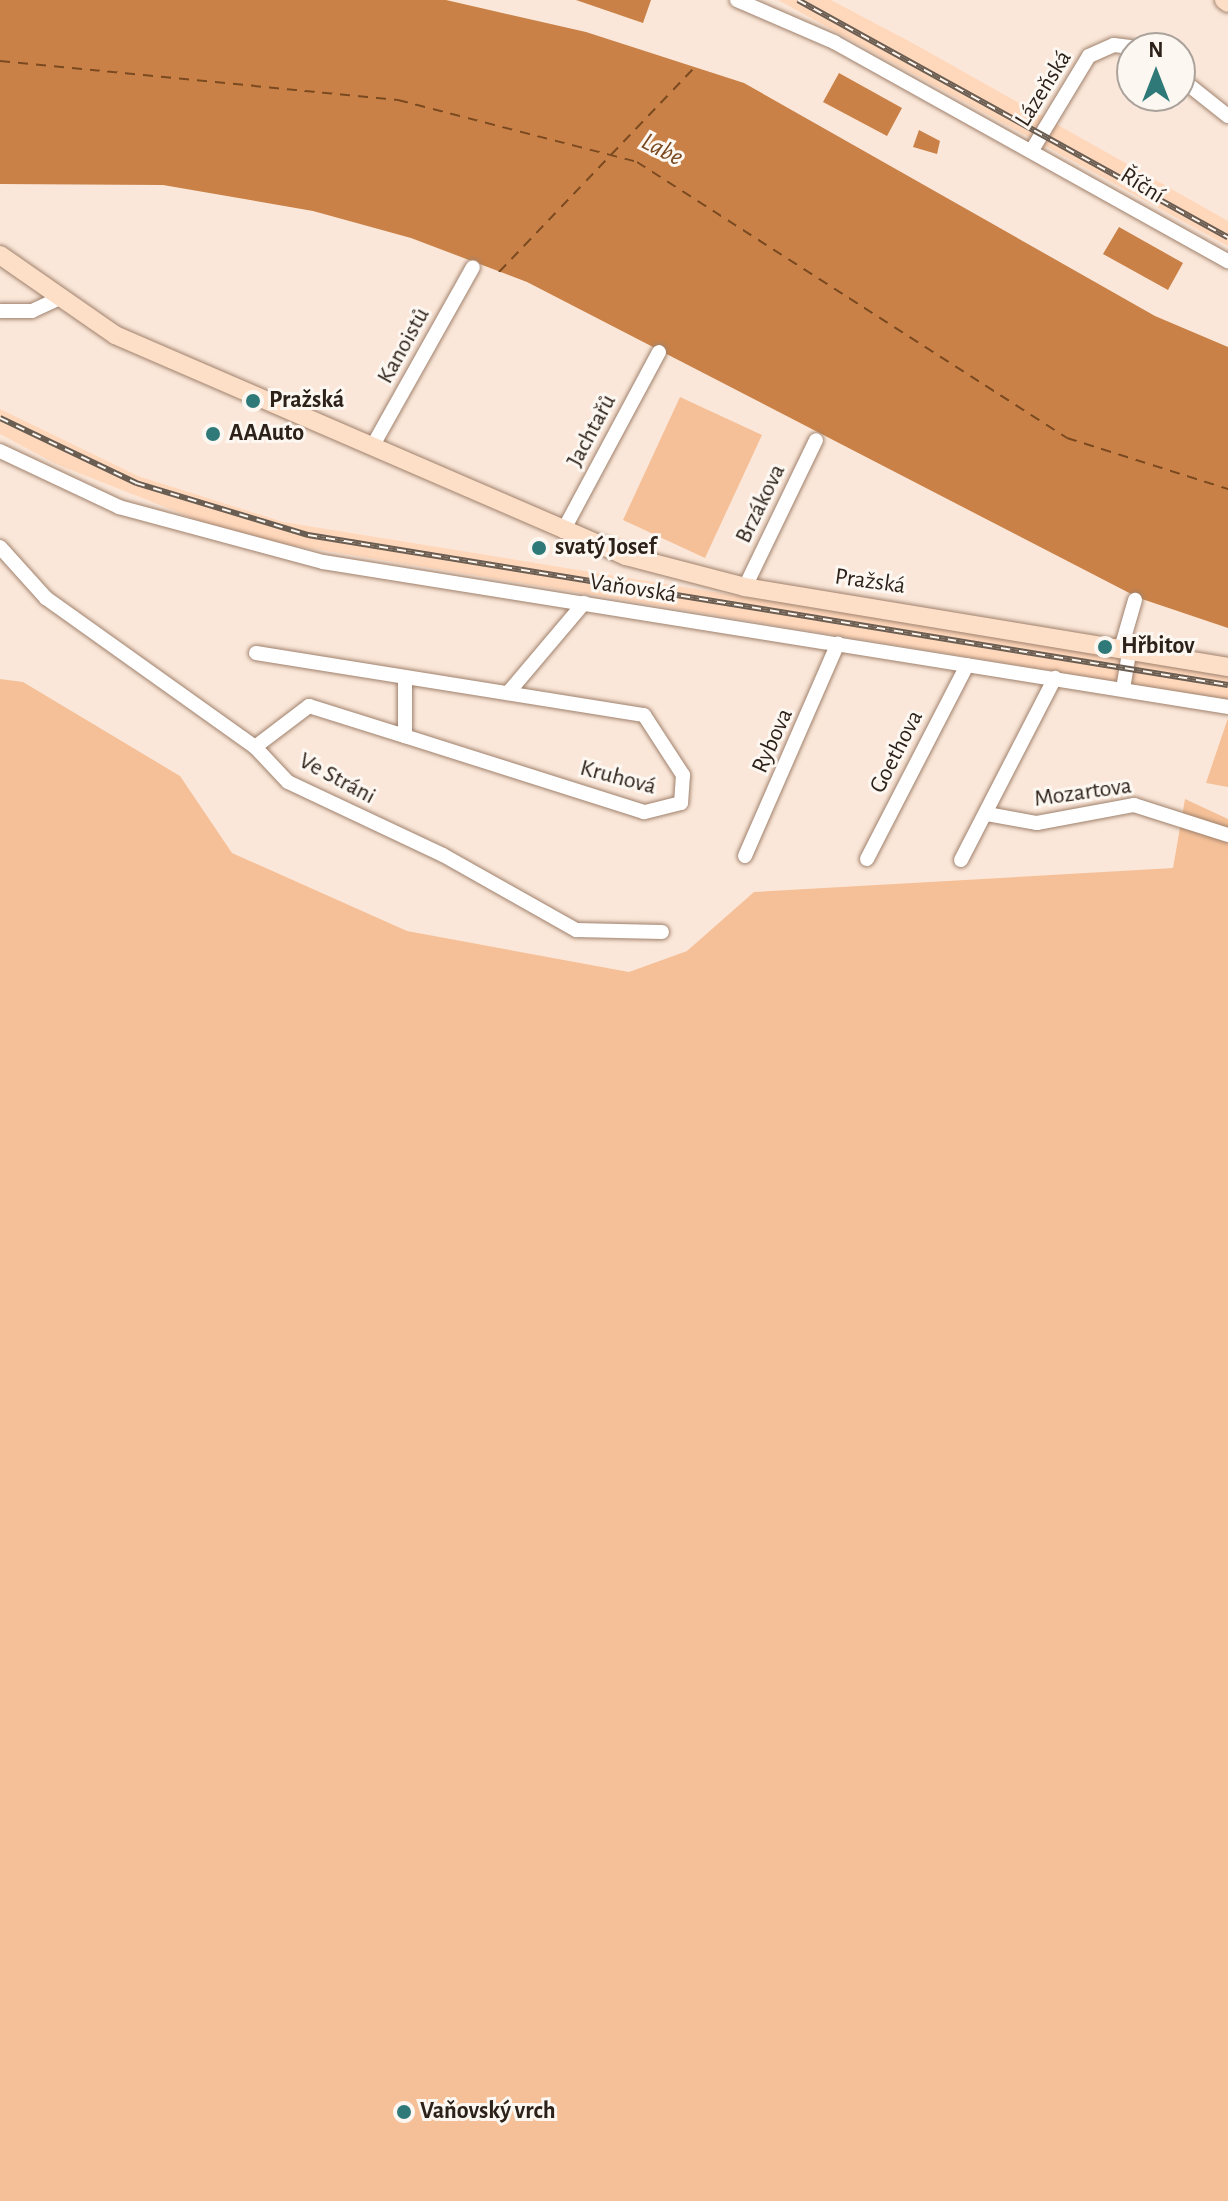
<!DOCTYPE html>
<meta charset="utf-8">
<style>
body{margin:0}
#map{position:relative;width:1228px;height:2201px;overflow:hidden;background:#fbe7d9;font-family:"Alegreya Sans",sans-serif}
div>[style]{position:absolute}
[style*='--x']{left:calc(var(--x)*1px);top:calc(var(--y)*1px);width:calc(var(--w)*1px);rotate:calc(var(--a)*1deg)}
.built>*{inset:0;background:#ffd7bb}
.green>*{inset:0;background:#f5c098}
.water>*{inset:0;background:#c98147}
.ferry>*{height:2px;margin-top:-1px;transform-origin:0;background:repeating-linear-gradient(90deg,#7a491f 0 10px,transparent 0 18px)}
.roads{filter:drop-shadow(0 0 2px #9f816c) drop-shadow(0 0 2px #9f816c)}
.minor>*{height:14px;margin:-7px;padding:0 7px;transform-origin:7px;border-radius:7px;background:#fff}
.major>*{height:18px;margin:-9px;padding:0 9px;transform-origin:9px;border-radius:9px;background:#fddfc8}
.rail>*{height:6px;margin-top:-3px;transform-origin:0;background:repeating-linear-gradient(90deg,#fdf7f2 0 9px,#6a5d52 0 18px);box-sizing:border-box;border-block:2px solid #6a5d52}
.dots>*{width:22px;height:22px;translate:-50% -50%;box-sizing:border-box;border:4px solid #fdf7f2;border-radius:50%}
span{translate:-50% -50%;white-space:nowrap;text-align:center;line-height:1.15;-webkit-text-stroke:6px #fdf7f2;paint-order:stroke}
.street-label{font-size:24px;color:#2d2219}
.poi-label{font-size:24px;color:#2d2219;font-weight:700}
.left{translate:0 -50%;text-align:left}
.water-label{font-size:26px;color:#7a491f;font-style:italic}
.north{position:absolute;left:1116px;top:32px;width:80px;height:80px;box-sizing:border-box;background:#fdf7f2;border:2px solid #aaa29b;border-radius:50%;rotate:0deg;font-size:22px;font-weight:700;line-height:32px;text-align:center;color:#2d2219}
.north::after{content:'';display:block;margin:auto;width:28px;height:36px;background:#2f7979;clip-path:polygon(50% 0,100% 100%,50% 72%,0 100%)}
</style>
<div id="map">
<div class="built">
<i style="clip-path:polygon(778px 0,831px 0,918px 46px,1228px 221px,1228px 246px)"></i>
<i style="clip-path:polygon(0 409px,138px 476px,283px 522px,1188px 669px,1228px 677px,1228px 700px,278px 543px,203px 522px,56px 464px,0 434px)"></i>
</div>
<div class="green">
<i style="clip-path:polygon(680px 397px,762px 435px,705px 558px,623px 520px)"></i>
<i style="clip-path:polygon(0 679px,23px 682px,180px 776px,232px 853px,407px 931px,629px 972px,687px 951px,754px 892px,1173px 868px,1185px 799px,1228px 819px,1228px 2201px,0 2201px)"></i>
<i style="clip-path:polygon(1228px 718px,1228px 787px,1206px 783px)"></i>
</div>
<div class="water">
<i style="clip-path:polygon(0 0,446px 0,586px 32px,744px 83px,1155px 316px,1228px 347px,1228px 628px,1139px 598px,527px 282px,411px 238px,313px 211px,163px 185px,0 184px)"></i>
<i style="clip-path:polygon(576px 0,651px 0,643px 23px)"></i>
<i style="clip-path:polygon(839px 73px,902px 108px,887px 136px,823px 102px)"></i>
<i style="clip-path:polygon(919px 130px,940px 141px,937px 154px,913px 147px)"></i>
<i style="clip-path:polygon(1119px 227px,1183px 263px,1168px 290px,1103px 254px)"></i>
</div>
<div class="ferry">
<i style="--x:0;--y:61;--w:400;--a:5.6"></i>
<i style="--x:398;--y:100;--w:247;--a:14.5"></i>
<i style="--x:637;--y:162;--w:511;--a:32.69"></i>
<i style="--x:1067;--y:438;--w:169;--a:17.6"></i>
<i style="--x:499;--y:272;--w:285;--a:-46.3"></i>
</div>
<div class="roads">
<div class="minor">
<i style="--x:737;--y:0;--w:106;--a:23.4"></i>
<i style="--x:834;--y:42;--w:451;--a:29.1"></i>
<i style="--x:1180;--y:78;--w:61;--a:38.4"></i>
<i style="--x:1032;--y:150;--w:110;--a:-58.8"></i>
<i style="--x:1089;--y:56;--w:27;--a:-24"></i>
<i style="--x:1114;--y:45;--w:24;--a:7"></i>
<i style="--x:0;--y:311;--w:32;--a:0"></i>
<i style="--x:32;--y:311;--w:29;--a:-25"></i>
<i style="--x:372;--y:447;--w:206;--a:-60.7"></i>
<i style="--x:0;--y:451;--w:132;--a:25.2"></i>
<i style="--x:119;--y:507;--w:211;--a:15.1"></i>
<i style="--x:323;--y:562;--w:917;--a:9.1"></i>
<i style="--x:563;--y:531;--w:203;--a:-61.8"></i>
<i style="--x:0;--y:547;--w:69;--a:48"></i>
<i style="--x:46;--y:598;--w:257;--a:35.5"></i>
<i style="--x:255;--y:747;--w:48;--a:46.7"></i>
<i style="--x:288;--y:782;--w:171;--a:25.2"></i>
<i style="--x:443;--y:855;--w:153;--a:29.4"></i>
<i style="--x:576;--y:930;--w:86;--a:1.3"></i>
<i style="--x:745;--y:587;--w:163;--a:-64.2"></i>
<i style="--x:1122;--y:645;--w:47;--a:-73.9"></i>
<i style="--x:256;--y:653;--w:393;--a:9.1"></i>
<i style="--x:644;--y:715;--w:72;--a:57"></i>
<i style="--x:683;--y:775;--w:28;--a:94"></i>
<i style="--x:681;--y:803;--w:38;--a:166"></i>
<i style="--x:644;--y:812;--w:251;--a:-162.4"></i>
<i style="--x:405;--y:736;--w:59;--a:-90"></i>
<i style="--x:1123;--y:689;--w:43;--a:-80.5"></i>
<i style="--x:508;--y:693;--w:118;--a:-49.8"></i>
<i style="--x:255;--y:747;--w:68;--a:-37.2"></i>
<i style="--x:309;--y:706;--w:101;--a:17.4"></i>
<i style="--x:987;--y:814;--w:51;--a:10.2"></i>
<i style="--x:1037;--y:823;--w:99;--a:-10.5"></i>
<i style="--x:1134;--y:805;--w:99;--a:17.7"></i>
<i style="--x:745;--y:856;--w:232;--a:-66.4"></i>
<i style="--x:867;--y:859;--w:218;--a:-62.7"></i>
<i style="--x:961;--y:860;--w:205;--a:-62.7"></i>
</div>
<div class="major">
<i style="--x:1224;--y:0;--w:5;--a:37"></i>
<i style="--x:0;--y:255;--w:140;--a:34.8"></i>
<i style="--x:115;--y:335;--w:557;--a:23.39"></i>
<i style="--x:626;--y:556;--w:123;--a:14.6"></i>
<i style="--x:745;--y:587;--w:490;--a:9.4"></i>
</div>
</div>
<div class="rail">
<i style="--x:798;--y:0;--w:491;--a:28.9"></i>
<i style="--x:0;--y:418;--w:151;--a:25.5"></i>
<i style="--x:136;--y:483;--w:180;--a:16.8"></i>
<i style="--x:308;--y:535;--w:932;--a:9.26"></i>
</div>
<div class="dots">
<i style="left:253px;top:401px;background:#2f7979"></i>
<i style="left:213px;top:434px;background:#2f7979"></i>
<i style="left:539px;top:548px;background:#2f7979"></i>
<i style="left:1105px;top:647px;background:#2f7979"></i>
<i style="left:404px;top:2112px;background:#2f7979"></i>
</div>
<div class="street-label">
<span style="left:1044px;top:89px;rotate:-58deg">Lázeňská</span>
<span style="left:1142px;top:186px;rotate:32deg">Říční</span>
<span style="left:404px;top:346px;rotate:-61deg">Kanoistů</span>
<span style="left:592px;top:431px;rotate:-62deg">Jachtařů</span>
<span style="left:761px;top:504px;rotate:-64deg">Brzákova</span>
<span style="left:870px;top:582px;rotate:8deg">Pražská</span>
<span style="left:633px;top:589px;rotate:9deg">Vaňovská</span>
<span style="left:773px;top:741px;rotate:-66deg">Rybova</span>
<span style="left:897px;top:752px;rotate:-63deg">Goethova</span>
<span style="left:618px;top:778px;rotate:15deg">Kruhová</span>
<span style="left:337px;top:779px;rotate:28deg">Ve Stráni</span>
<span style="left:1083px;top:793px;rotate:-8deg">Mozartova</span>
</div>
<div class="poi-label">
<span class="left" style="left:269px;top:401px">Pražská</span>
<span class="left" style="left:229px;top:434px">AAAuto</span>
<span class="left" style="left:555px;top:548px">svatý Josef</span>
<span class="left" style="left:1121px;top:647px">Hřbitov</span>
<span class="left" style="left:420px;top:2112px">Vaňovský vrch</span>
</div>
<div class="water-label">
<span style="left:662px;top:150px;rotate:27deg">Labe</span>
</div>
<div class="north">N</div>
</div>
